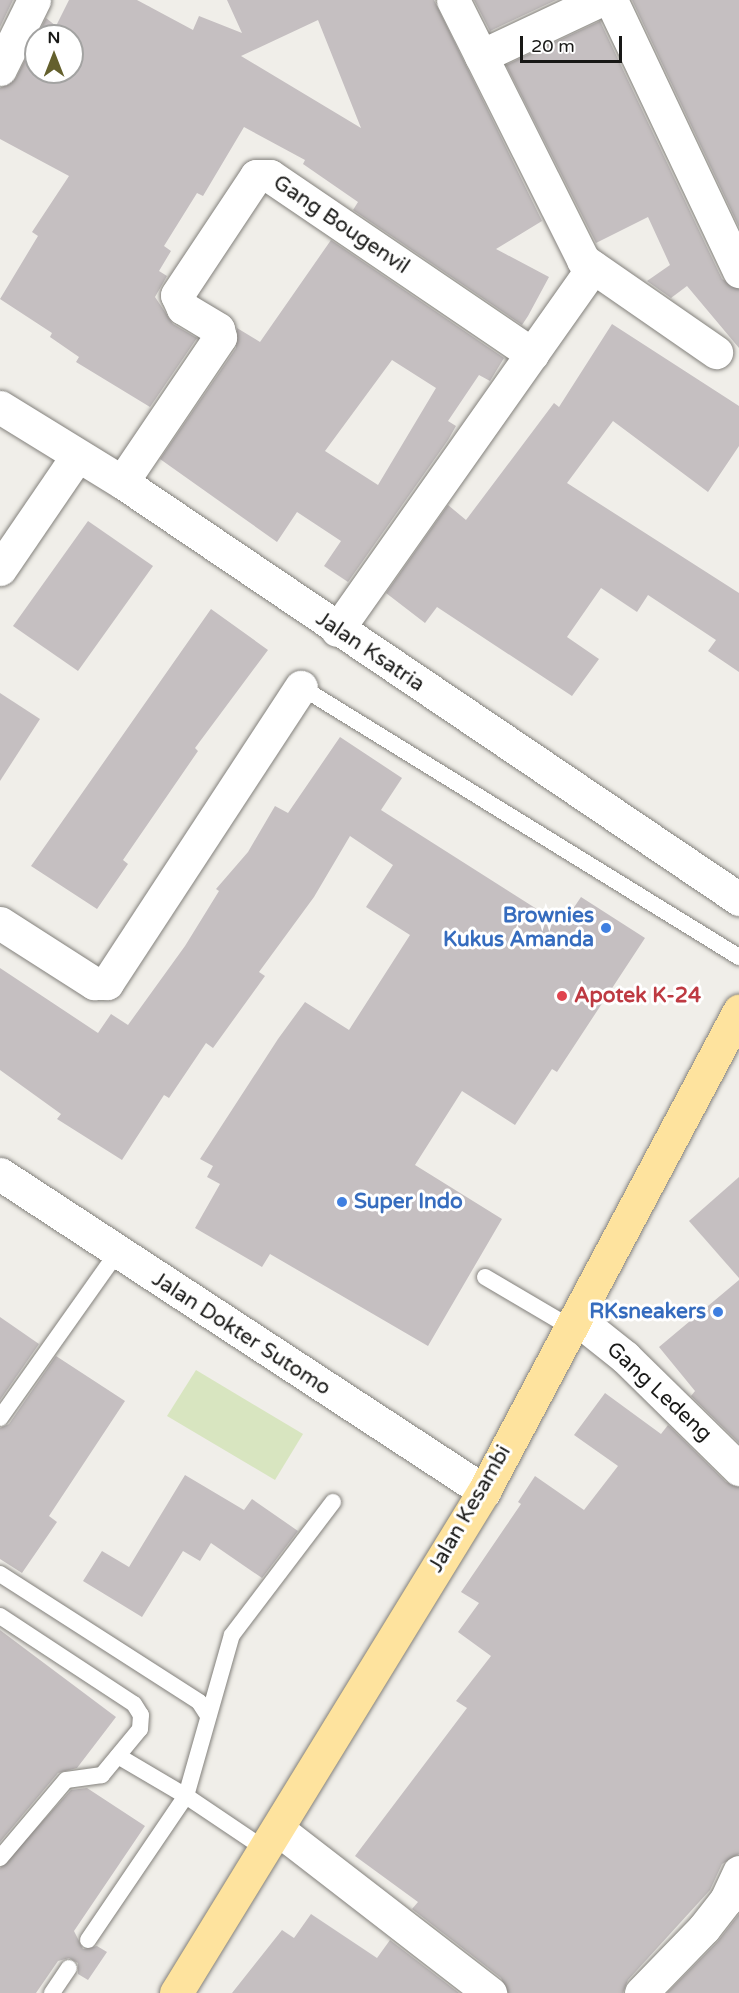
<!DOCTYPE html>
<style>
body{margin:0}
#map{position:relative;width:739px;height:1993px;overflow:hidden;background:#f0eee9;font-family:"Varela Round",sans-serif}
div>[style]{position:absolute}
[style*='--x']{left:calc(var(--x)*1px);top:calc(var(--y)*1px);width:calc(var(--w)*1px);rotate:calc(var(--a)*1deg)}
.green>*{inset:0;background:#d8e5c0}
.building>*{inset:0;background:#c5bfc1}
.roads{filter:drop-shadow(0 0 2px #83817c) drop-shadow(0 0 2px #83817c)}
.service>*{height:16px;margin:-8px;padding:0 8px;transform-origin:8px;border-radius:8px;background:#fff}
.minor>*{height:33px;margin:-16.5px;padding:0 16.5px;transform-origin:16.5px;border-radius:16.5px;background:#fff}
.primary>*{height:33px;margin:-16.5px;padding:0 16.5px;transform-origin:16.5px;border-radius:16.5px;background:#fee39e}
.dots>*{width:16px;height:16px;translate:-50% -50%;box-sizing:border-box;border:3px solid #fff;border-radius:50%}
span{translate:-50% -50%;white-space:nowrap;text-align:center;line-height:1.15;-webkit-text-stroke:6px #fff;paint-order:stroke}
.street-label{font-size:21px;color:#181816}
.shop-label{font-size:21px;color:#366cbe;font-weight:700}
.right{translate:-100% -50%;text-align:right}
.left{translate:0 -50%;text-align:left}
.health-label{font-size:21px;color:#be3a42;font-weight:700}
.north{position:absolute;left:24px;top:24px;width:60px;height:60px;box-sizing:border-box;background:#fff;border:2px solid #a3a3a2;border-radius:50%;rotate:0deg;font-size:16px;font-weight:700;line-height:24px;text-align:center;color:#181816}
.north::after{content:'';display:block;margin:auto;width:21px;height:27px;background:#64602d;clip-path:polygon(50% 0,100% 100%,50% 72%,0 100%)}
.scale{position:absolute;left:520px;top:36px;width:102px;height:27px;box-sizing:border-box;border:3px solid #181816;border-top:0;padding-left:8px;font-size:18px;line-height:21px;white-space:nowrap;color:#181816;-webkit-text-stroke:4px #fff;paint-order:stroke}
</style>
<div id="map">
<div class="green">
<i style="clip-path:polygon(196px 1370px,303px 1434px,275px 1480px,167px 1416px)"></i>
</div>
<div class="building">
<i style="clip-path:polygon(0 0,13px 0,0 27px)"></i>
<i style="clip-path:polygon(evenodd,69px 0,137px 0,193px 30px,199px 16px,242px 33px,227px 0,434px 0,542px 221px,496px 249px,549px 277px,528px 316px,522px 325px,353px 210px,358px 202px,303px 164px,305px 160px,244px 127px,203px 196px,197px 193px,164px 246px,171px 251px,159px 271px,167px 276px,155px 297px,173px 324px,197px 338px,150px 407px,76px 362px,79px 357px,50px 337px,52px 333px,0 299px,38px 236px,32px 232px,69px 176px,0 139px,0 88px,16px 78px,36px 38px,36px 72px,72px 72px,72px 36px,37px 36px,46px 18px,56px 26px,69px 0,318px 20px,361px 128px,241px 56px,318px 20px)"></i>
<i style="clip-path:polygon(474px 0,556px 0,490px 31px)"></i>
<i style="clip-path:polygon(632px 0,739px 0,739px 227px)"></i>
<i style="clip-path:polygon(600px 21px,722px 279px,739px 289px,739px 348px,687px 286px,671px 298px,647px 281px,670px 265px,648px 217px,596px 243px,506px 65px)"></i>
<i style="clip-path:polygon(evenodd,331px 240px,504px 358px,490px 381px,479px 375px,448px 421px,456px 426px,448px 440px,348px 582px,324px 566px,341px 541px,297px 512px,277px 542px,160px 459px,236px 348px,237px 328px,260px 342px,331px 240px,392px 360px,436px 388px,378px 485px,325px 451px,392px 360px)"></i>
<i style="clip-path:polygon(612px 324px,739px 406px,739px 446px,708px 492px,613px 421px,567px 483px,739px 593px,739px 672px,708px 651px,716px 640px,648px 595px,637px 612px,601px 588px,567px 637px,599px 659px,572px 696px,437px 607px,425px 623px,386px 593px,448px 505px,466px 520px,554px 403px,559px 407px)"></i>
<i style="clip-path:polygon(88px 521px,153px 566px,78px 671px,13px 626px)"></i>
<i style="clip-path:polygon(211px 609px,268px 650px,195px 748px,198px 751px,123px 860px,128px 864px,97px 909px,31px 866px)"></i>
<i style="clip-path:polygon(0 693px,40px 719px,0 781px)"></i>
<i style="clip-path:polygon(340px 737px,402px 778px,381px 810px,562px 925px,581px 897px,645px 938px,557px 1072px,552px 1069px,515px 1125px,462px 1091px,415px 1165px,502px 1219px,428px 1346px,270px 1254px,262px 1267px,195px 1228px,220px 1184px,207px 1177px,213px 1166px,200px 1159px,278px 1039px,305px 1002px,349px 1030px,410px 935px,366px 907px,393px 865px,350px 836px,314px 897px,259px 972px,265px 976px,213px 1048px,206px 1043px,169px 1098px,164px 1095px,122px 1160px,57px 1119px,61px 1114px,0 1070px,0 968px,98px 1033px,111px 1014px,128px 1025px,185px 946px,219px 891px,216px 889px,248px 852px,275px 806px,288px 813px)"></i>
<i style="clip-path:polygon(739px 1177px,739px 1278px,689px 1221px)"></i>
<i style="clip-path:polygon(739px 1280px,739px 1443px,691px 1396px,695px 1391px,659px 1347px)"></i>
<i style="clip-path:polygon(0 1317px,39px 1344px,0 1400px)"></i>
<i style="clip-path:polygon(56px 1356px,125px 1401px,49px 1516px,57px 1522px,22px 1573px,0 1559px,0 1428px,9px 1424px)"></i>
<i style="clip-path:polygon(605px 1393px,661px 1434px,668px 1425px,726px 1482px,739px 1487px,739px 1854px,722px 1864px,710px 1890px,628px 1980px,623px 1993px,508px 1993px,501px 1978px,412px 1909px,418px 1902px,355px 1856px,467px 1708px,456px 1701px,491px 1656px,458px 1632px,479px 1603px,461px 1592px,521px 1504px,518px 1502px,535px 1476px,584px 1510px,618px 1466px,574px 1435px)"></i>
<i style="clip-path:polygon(185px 1475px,244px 1510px,252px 1499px,298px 1531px,262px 1578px,211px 1543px,200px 1561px,183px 1551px,142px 1617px,83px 1581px,102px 1551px,129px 1567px)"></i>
<i style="clip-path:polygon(0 1630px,116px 1717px,77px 1768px,58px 1773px,0 1842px)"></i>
<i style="clip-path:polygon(87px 1788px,145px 1826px,74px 1931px,83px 1949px,97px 1946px,107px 1952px,88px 1980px,78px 1974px,78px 1963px,69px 1958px,58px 1961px,36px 1993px,0 1993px,0 1868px,71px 1790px)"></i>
<i style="clip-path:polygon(311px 1914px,377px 1958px,390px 1940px,459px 1993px,232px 1993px,282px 1930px,294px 1938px)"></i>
<i style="clip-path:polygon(739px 1914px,739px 1993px,667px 1993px,718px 1941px)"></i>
</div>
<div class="roads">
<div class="service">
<i style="--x:301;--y:687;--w:515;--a:31.65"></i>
<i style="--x:485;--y:1277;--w:99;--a:30.5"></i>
<i style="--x:0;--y:1418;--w:202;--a:-54.7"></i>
<i style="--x:0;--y:1574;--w:237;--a:32.7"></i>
<i style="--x:199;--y:1702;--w:17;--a:57"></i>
<i style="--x:0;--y:1616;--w:160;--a:33.3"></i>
<i style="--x:134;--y:1704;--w:13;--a:58"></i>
<i style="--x:141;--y:1715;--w:14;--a:94"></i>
<i style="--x:140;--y:1729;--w:60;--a:129.6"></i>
<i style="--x:102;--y:1775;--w:36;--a:172"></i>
<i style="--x:66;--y:1780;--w:102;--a:130.2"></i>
<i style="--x:118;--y:1756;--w:79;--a:30.5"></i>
<i style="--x:186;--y:1796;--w:167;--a:-74.1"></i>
<i style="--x:232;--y:1635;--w:167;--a:-52.8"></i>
<i style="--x:88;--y:1940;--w:174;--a:-55.8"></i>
<i style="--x:186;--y:1796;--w:97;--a:34"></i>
<i style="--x:52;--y:1993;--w:30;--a:-56"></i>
</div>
<div class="minor">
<i style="--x:453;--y:0;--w:291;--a:63.4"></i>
<i style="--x:583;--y:260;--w:162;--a:34.7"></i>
<i style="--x:611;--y:0;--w:300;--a:64.7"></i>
<i style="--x:481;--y:56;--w:132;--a:-25.2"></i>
<i style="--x:0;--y:69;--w:77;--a:-63.8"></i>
<i style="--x:0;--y:407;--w:143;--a:31.6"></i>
<i style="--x:122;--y:482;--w:745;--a:34.05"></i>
<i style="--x:122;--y:482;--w:175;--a:-55.9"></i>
<i style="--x:220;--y:337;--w:8;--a:-104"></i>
<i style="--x:218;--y:329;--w:41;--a:-149"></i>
<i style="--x:183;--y:308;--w:14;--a:-115"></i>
<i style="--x:177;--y:295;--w:143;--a:-56.4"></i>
<i style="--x:256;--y:176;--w:14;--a:0"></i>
<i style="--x:270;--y:176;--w:317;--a:34.2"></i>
<i style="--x:0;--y:569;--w:137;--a:-55.7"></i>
<i style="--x:337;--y:630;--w:444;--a:-54.8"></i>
<i style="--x:0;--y:923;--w:112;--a:32.6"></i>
<i style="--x:94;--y:983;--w:13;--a:0"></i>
<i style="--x:107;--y:983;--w:354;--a:-56.8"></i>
<i style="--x:0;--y:1174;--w:579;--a:33.22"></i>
<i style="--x:576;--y:1318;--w:63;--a:38.5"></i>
<i style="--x:625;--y:1357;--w:160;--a:44.5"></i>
<i style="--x:279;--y:1830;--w:267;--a:37.7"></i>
<i style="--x:641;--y:1993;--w:91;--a:-45.9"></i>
<i style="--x:704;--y:1928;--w:36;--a:-52"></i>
<i style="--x:726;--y:1900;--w:31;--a:-65"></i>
</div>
<div class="primary">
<i style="--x:176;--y:1993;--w:589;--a:-58.47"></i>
<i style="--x:484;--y:1491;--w:544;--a:-62.02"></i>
</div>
</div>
<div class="dots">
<i style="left:606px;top:928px;background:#3f7fe0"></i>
<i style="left:562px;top:996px;background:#e0444e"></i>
<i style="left:342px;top:1202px;background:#3f7fe0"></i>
<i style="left:718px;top:1312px;background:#3f7fe0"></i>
</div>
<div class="street-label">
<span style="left:341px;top:225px;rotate:34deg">Gang Bougenvil</span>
<span style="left:370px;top:652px;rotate:34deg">Jalan Ksatria</span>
<span style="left:241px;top:1334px;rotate:33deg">Jalan Dokter Sutomo</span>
<span style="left:659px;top:1392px;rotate:43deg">Gang Ledeng</span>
<span style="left:470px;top:1509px;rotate:-60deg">Jalan Kesambi</span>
</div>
<div class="shop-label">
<span class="right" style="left:594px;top:928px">Brownies<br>Kukus Amanda</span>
<span class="left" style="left:354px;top:1202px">Super Indo</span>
<span class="right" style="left:706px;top:1312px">RKsneakers</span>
</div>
<div class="health-label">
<span class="left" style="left:574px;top:996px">Apotek K-24</span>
</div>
<div class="north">N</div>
<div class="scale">20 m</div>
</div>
